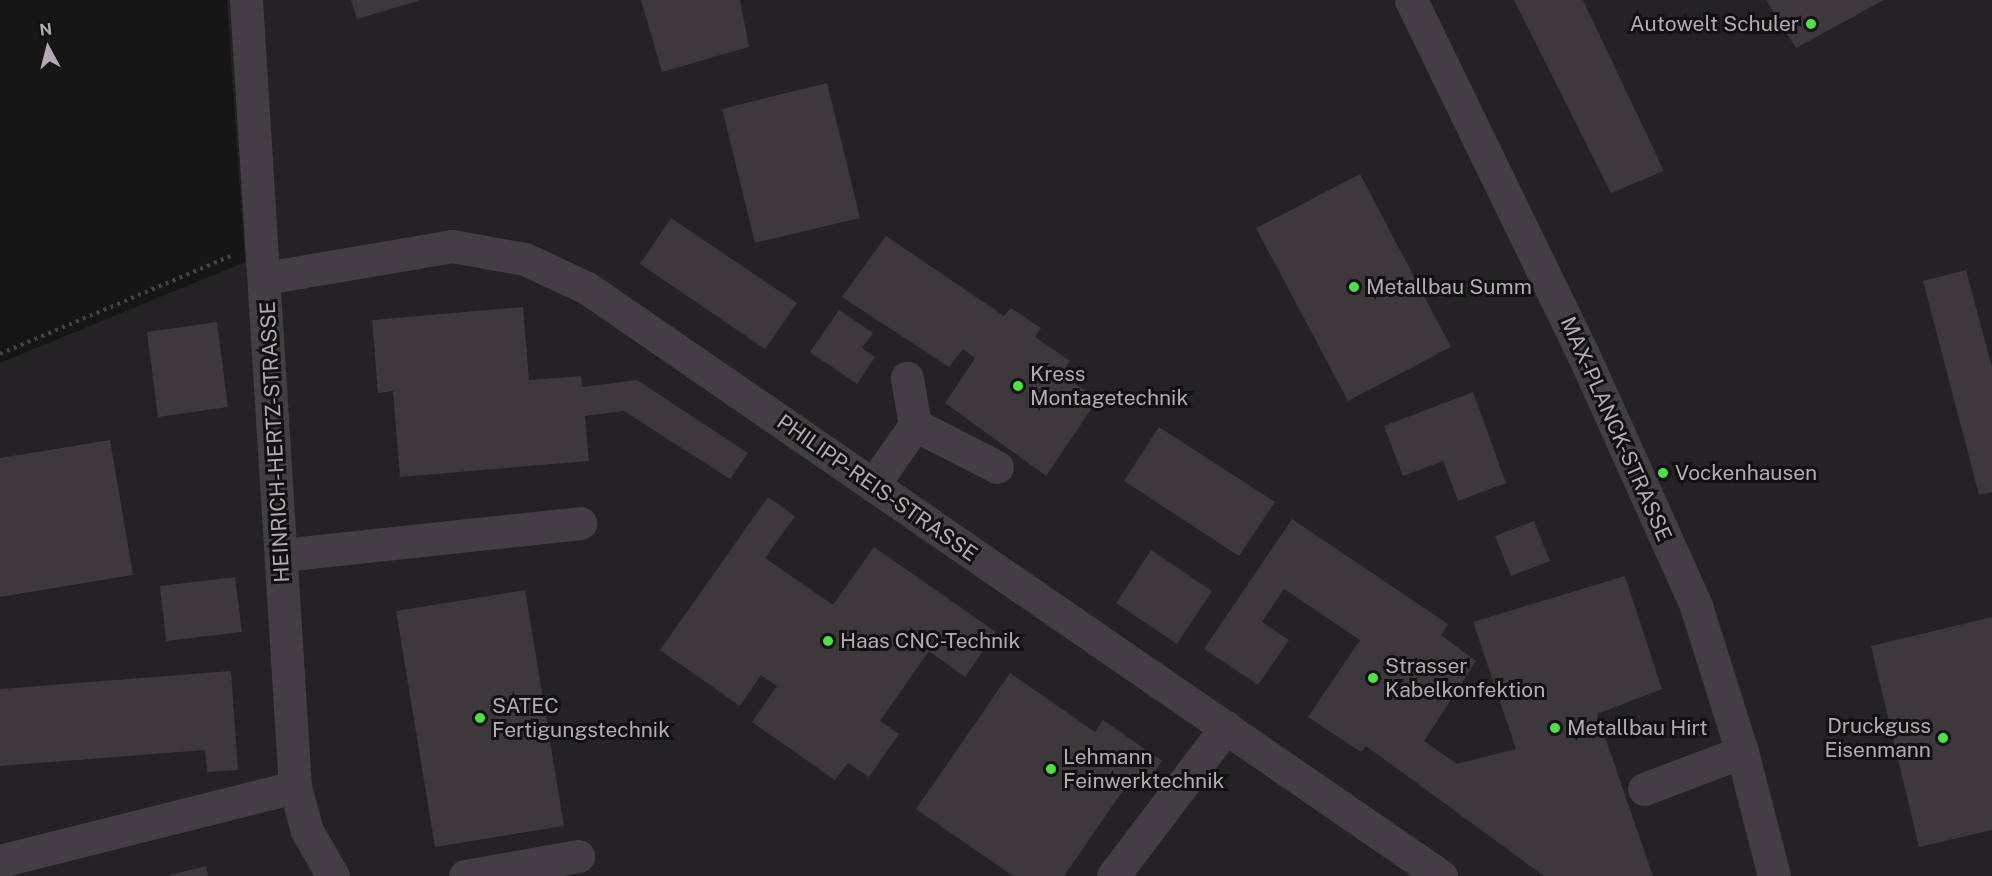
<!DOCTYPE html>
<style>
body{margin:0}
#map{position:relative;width:1992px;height:876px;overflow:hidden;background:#171617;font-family:"Public Sans",sans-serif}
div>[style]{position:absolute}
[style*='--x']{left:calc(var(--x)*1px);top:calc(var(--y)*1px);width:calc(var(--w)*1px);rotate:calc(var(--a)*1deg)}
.built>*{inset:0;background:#242224}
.building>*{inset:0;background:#3c383c}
.path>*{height:4px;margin-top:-2px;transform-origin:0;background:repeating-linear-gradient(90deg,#484148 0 3px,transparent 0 7.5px)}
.minor>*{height:33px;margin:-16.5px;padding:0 16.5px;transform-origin:16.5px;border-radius:16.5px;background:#433e43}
.dots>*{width:16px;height:16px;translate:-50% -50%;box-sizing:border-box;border:3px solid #121112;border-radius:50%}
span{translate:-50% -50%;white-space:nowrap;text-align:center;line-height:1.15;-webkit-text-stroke:6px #121112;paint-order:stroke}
.poi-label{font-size:21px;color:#b6a9b6}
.right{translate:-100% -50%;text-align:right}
.left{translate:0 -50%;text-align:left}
.street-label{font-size:21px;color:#b6a9b6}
.north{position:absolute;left:18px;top:18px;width:60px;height:60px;-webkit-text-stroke:4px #121112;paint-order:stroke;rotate:353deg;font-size:16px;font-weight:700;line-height:24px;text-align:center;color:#b6a9b6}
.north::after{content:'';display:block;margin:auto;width:21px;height:27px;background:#b6a9b6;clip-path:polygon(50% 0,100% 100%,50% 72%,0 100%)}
</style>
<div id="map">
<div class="built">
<i style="clip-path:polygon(227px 0,1992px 0,1992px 876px,0 876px,0 363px,245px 262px)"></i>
</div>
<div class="building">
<i style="clip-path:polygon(351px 0,418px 0,418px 1px,357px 19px)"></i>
<i style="clip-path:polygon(641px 0,740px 0,749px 47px,662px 72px)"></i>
<i style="clip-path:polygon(1514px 0,1583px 0,1664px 171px,1611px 193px)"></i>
<i style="clip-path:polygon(1766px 0,1884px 0,1796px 48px)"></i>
<i style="clip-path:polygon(827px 83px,860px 218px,755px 243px,722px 109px)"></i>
<i style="clip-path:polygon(1360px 174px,1451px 347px,1348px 401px,1256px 228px)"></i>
<i style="clip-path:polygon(671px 218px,797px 303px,765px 349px,640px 264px)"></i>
<i style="clip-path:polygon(886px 236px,1004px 316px,1011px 308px,1041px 328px,1035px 337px,1070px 361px,1061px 374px,1098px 399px,1046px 476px,945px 403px,975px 358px,963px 349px,949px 367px,842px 297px)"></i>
<i style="clip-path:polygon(1966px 270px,1992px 367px,1992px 492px,1979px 495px,1923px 281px)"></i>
<i style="clip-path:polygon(523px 307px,529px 380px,581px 376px,582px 387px,637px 380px,748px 453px,730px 479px,624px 411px,585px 416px,589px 461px,400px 477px,393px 391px,378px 393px,372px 320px)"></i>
<i style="clip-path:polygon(839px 310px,873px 333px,862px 348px,875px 357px,857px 384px,810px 352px)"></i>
<i style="clip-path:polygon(217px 322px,228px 407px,158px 417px,147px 332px)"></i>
<i style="clip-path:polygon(1473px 392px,1506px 483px,1458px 501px,1443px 461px,1403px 476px,1384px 426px)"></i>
<i style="clip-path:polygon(1159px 427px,1275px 502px,1239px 556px,1124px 481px)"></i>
<i style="clip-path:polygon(110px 440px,133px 575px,0 597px,0 458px)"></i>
<i style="clip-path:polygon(768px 497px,795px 516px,765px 558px,833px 605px,874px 547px,996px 632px,965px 677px,929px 651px,880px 721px,899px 734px,869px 777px,848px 763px,835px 780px,752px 722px,777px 686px,761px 675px,740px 706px,660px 650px)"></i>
<i style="clip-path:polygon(1292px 519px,1448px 624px,1441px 635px,1476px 661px,1424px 741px,1457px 764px,1516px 749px,1473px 622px,1625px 576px,1662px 689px,1597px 714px,1653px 876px,1544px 876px,1366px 746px,1361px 752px,1308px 717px,1360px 640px,1284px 589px,1262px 622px,1289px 640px,1258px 685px,1204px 649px)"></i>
<i style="clip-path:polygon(1534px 521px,1550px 561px,1511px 576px,1495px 536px)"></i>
<i style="clip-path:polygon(1151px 550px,1212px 591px,1177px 644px,1116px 603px)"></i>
<i style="clip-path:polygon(235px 577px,242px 632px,166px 641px,160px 586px)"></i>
<i style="clip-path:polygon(525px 590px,564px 826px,435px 847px,396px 611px)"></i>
<i style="clip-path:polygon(1992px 617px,1992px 830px,1919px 847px,1871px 646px)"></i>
<i style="clip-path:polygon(231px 671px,238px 770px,207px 772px,205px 750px,0 766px,0 689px)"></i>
<i style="clip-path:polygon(1010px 673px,1095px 732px,1103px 720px,1162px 761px,1146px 785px,1133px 776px,1064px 876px,1013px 876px,916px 809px)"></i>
<i style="clip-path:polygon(206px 866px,208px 876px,170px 876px,170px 875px)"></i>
</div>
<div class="path">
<i style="--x:0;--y:354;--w:251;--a:-23"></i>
</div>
<div class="minor">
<i style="--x:246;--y:0;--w:789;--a:86.44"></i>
<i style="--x:295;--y:787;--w:46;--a:74.7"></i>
<i style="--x:307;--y:831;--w:52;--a:60"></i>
<i style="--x:1411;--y:0;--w:394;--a:64.1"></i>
<i style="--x:1583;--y:354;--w:276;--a:65.8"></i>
<i style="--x:1696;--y:606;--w:153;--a:72.5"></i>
<i style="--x:1742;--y:752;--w:128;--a:75.5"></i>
<i style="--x:265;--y:278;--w:190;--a:-9.7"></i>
<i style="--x:452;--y:246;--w:74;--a:10.1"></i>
<i style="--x:525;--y:259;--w:68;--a:25.1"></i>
<i style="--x:587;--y:288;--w:1037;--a:34.55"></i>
<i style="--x:915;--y:425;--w:92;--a:27.1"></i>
<i style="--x:873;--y:485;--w:73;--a:-55"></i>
<i style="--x:915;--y:425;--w:48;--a:-99.7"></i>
<i style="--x:282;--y:555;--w:300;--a:-6.1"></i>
<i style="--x:1644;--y:789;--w:105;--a:-20.7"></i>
<i style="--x:0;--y:861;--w:304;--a:-14.1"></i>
<i style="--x:465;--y:876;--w:115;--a:-10"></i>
<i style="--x:1113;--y:876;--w:187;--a:-52.8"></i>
</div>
<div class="dots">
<i style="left:1811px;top:24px;background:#4de144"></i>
<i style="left:1354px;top:287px;background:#4de144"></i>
<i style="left:1018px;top:386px;background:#4de144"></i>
<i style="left:1663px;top:473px;background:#4de144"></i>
<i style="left:828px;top:641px;background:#4de144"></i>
<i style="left:1373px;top:678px;background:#4de144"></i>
<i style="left:480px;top:718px;background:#4de144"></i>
<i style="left:1555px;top:728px;background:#4de144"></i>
<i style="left:1943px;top:738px;background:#4de144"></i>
<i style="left:1051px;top:769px;background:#4de144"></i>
</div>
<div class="poi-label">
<span class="right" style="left:1799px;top:24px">Autowelt Schuler</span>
<span class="left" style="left:1366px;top:287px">Metallbau Summ</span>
<span class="left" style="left:1030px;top:386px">Kress<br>Montagetechnik</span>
<span class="left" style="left:1675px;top:473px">Vockenhausen</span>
<span class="left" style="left:840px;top:641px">Haas CNC-Technik</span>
<span class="left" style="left:1385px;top:678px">Strasser<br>Kabelkonfektion</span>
<span class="left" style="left:492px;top:718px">SATEC<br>Fertigungstechnik</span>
<span class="right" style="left:1931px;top:738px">Druckguss<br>Eisenmann</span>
<span class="left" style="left:1567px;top:728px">Metallbau Hirt</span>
<span class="left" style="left:1063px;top:769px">Lehmann<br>Feinwerktechnik</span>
</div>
<div class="street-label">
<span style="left:1616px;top:429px;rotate:66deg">MAX-PLANCK-STRASSE</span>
<span style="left:275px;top:442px;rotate:-93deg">HEINRICH-HERTZ-STRASSE</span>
<span style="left:877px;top:488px;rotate:35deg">PHILIPP-REIS-STRASSE</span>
</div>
<div class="north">N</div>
</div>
